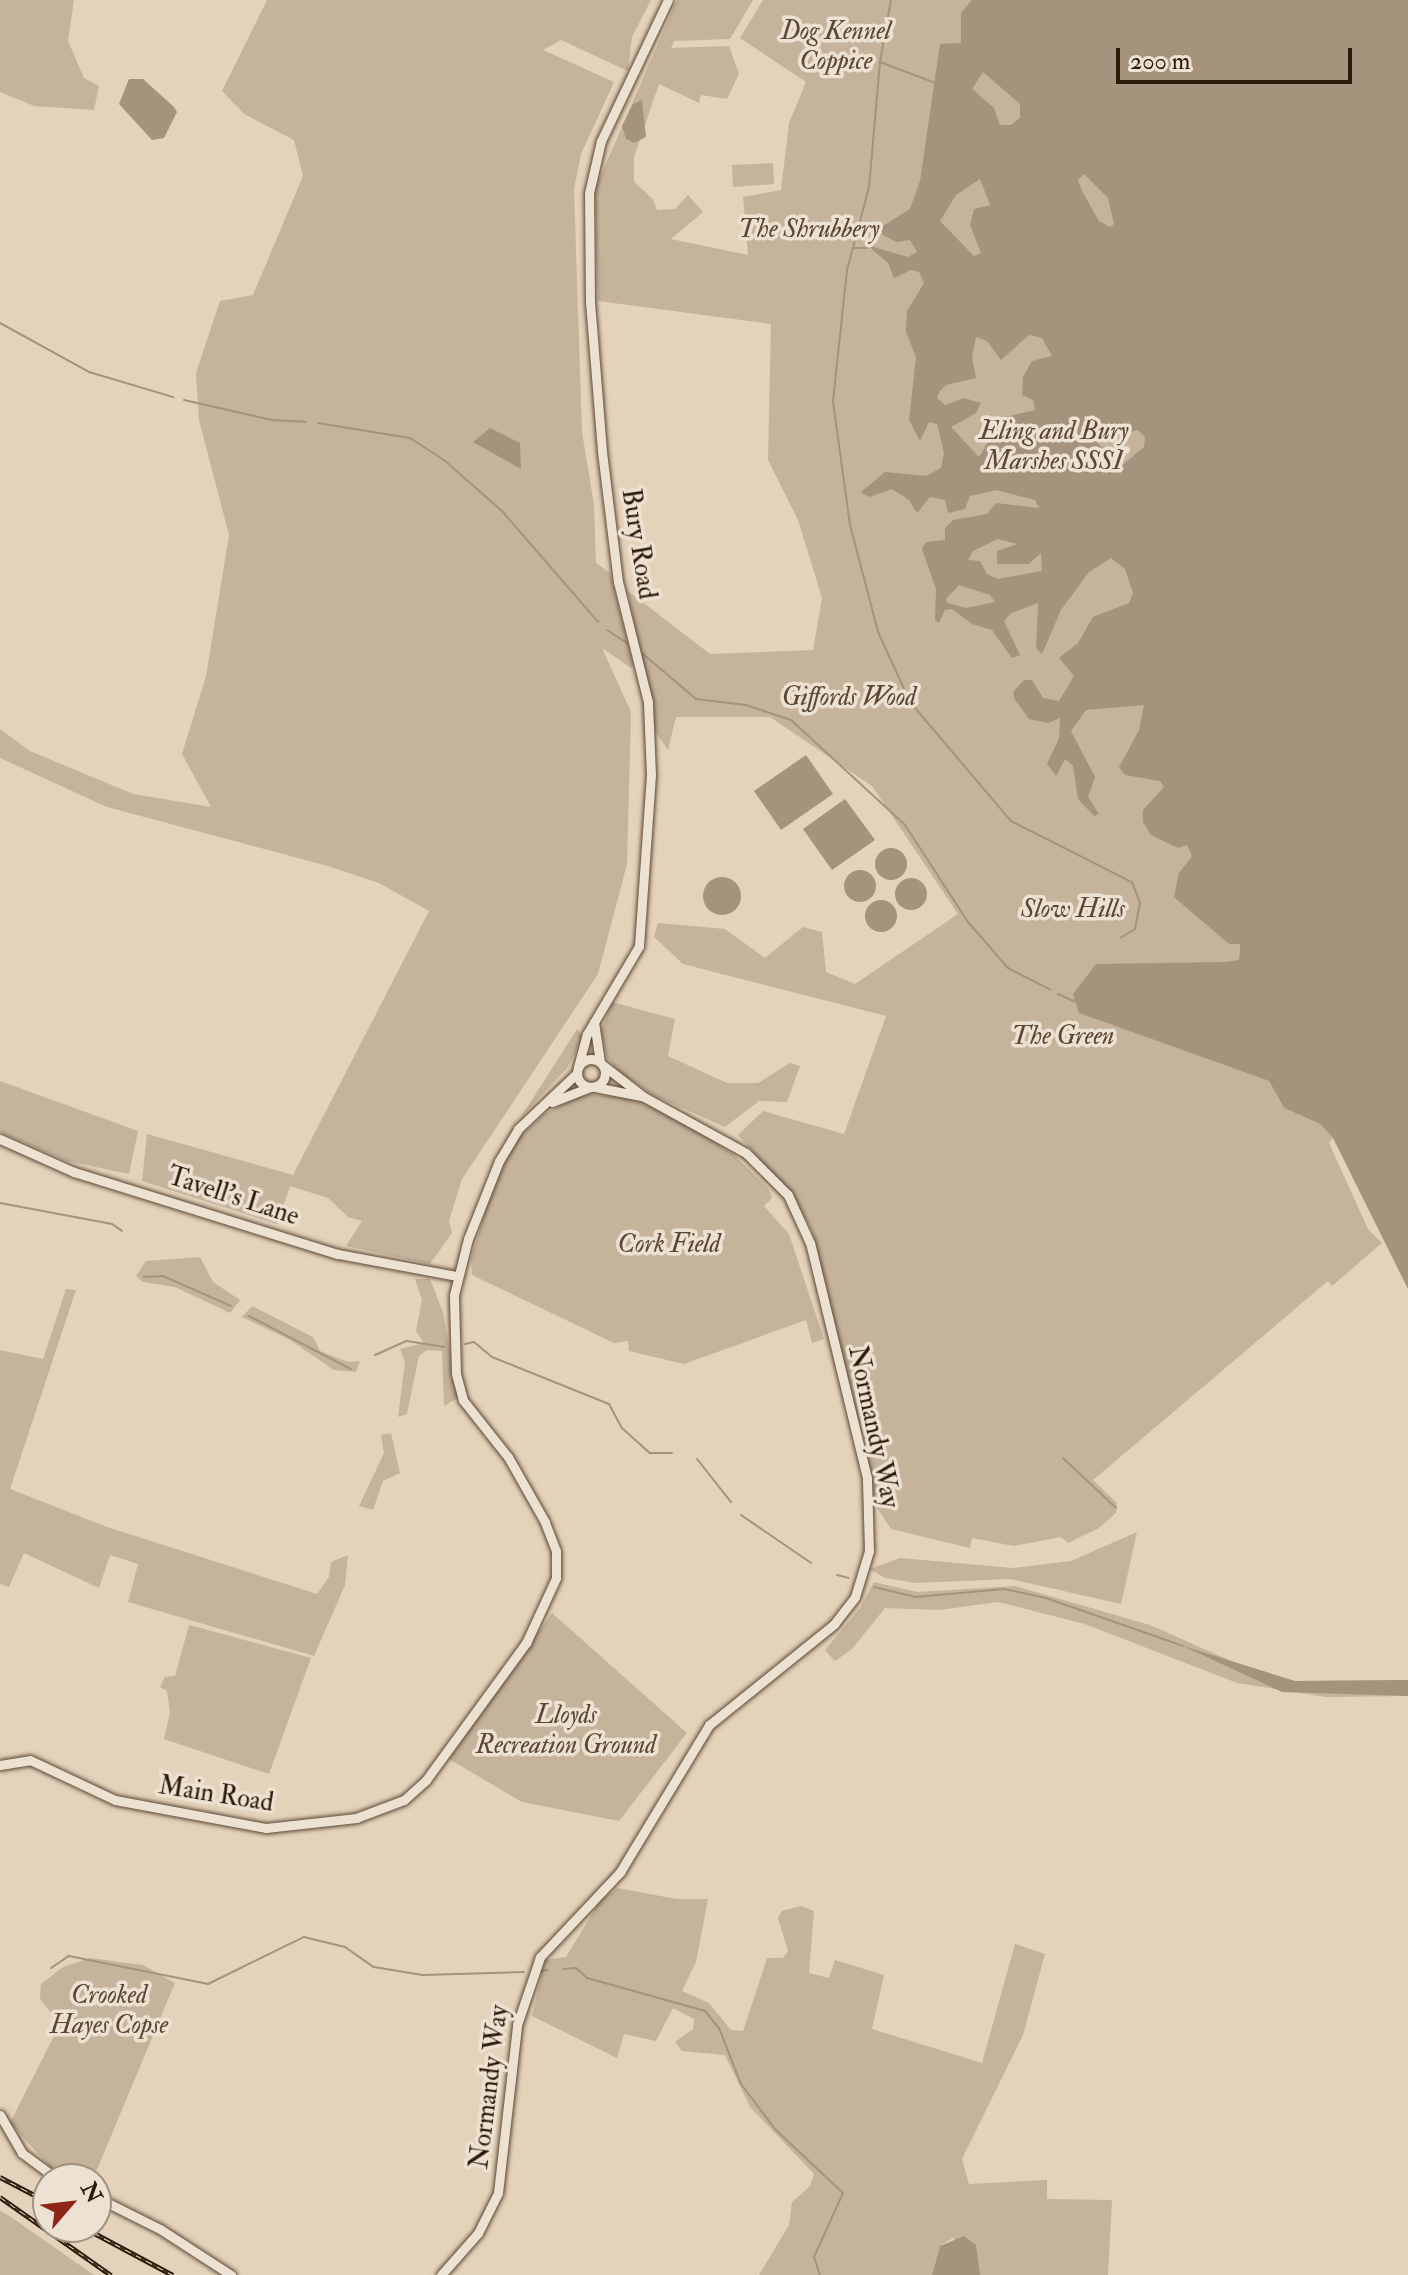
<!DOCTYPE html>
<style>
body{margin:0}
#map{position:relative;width:1408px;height:2275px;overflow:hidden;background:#e4d2ba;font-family:"IM FELL Double Pica",serif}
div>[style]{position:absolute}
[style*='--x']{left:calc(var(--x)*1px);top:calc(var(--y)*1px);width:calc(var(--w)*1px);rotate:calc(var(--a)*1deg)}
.green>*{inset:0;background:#c5b39c}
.water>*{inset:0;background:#a6937d}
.round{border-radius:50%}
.stream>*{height:2px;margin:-1px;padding:0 1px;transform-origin:1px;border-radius:1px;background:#a6937d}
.roads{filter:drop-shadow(0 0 2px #5b4734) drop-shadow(0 0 2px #5b4734)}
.minor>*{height:9px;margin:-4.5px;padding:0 4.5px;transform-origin:4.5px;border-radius:4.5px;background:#ede2d2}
.minor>.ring{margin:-4.5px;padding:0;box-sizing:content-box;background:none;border:9px solid #ede2d2;border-radius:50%}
.rail>*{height:5px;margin-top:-2.5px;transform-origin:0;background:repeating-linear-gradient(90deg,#ede2d2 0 6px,#2d1908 0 12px);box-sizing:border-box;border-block:2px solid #2d1908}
span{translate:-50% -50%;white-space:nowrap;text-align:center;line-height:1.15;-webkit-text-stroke:7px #ede2d2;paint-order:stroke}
.park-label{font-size:26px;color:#5b4734;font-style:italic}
.street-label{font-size:26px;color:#2d1908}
.north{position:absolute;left:32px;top:2163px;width:80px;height:80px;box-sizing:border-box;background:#ede2d2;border:2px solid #a09281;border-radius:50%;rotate:62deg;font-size:22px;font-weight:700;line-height:32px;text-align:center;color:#2d1908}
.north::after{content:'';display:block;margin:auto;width:28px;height:36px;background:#8f2418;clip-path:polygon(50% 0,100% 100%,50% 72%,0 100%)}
.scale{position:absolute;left:1116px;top:48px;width:236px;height:36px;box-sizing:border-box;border:4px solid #2d1908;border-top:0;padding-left:10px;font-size:24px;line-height:28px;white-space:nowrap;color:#2d1908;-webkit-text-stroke:6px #ede2d2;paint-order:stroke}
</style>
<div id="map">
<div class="green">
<i style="clip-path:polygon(0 0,74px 0,68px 41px,84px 78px,99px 86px,94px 110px,34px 106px,0 92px)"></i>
<i style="clip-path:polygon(267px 0,651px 0,632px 37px,628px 71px,561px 40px,543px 50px,614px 82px,581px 154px,574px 189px,582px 432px,594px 505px,596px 563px,610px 573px,633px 664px,631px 668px,602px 648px,631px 712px,627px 864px,598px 974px,462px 1179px,449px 1221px,452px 1233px,430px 1264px,346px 1246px,362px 1221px,348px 1217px,328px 1198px,290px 1186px,277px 1224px,142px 1181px,147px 1134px,293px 1175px,429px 911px,379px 883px,328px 866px,107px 807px,0 758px,0 729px,30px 751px,133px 794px,211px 807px,182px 754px,206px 676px,229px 535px,199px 420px,196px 373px,220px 301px,253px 295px,303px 176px,294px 140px,244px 114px,222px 91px)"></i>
<i style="clip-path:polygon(677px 0,753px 0,730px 39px,674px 41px,671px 48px,729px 46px,739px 74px,727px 99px,701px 95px,699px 103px,659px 84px,634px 157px,634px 182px,653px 199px,657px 210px,675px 209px,688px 195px,703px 212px,671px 239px,748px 255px,743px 197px,781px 190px,789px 123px,806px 82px,740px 38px,763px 0,1051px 0,1157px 185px,1289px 952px,1102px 1021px,1269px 1081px,1284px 1108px,1320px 1124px,1333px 1138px,1329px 1143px,1368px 1229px,1382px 1243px,1332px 1286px,1328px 1281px,1093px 1480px,1117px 1503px,1116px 1513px,1099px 1528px,1068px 1543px,1061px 1537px,1014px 1546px,972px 1538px,970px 1548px,891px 1529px,877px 1508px,812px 1230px,793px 1196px,738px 1135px,763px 1111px,844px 1134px,886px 1016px,683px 964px,654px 937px,658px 923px,725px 929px,765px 958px,803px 927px,822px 932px,826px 972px,855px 984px,958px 914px,872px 786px,770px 717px,676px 717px,668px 750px,656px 733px,628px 591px,710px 654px,813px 650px,822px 598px,798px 520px,768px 460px,771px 324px,598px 301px,595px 189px)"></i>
<i style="clip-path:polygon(773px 163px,774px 184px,733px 187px,732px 165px)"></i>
<i style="clip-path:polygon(612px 1002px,675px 1019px,668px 1056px,727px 1083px,758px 1083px,790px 1063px,800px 1066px,787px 1102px,759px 1101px,725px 1127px,653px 1095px,619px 1072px,607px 1057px,601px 1031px)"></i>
<i style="clip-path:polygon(577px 1029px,583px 1036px,568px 1067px,521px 1117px)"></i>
<i style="clip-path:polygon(0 1081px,138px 1131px,129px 1174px,67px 1161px,0 1132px)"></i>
<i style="clip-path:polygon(586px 1094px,630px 1098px,676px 1117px,734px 1155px,768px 1188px,772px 1198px,764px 1206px,789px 1234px,824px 1339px,812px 1343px,806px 1320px,684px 1364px,629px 1351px,628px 1341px,614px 1343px,472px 1275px,471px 1259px,494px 1183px,517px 1139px,546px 1113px)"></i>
<i style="clip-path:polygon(200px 1257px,213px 1282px,240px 1300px,230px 1313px,175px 1287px,143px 1282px,136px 1276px,146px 1261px)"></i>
<i style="clip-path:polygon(415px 1279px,430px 1279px,443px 1312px,458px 1398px,444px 1406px,442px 1351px,427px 1350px,419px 1356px,407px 1414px,398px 1417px,405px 1362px,400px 1349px,424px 1343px,416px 1331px,422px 1300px)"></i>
<i style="clip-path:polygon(66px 1289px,76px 1290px,10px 1489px,107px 1527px,317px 1594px,329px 1577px,331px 1562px,348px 1555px,345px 1585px,314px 1656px,128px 1602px,138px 1564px,110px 1555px,99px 1588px,24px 1553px,9px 1587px,0 1584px,0 1350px,43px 1359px)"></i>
<i style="clip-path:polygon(252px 1306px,313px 1337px,320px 1351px,348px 1362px,360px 1361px,356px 1372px,334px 1370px,290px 1340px,242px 1317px)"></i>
<i style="clip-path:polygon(391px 1433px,400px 1473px,383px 1481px,373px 1510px,359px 1506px,384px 1453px,381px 1435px)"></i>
<i style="clip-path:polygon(1137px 1532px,1121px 1604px,1010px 1579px,916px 1583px,885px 1578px,870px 1569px,900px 1558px,1013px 1568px,1071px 1561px)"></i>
<i style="clip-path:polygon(874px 1582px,917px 1592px,1015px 1586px,1150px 1625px,1256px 1672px,1295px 1681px,1408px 1680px,1408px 1696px,1326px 1697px,1237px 1683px,1085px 1624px,998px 1602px,939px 1610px,885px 1608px,852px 1649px,835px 1661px,825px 1650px,860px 1608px)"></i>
<i style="clip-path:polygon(552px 1613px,687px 1733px,619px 1821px,522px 1802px,449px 1759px)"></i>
<i style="clip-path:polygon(189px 1625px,311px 1658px,269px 1774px,164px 1739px,170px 1712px,167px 1691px,160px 1687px,165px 1677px,175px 1676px)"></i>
<i style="clip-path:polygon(618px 1888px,676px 1899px,708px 1899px,696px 1962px,682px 1991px,709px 2003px,731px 2030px,743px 2031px,767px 1958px,783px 1958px,788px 1951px,778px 1918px,782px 1911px,801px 1906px,814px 1911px,809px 1973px,829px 1978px,835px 1960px,884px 1975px,872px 2029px,982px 2063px,1015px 1944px,1045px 1954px,1023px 2035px,962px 2159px,969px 2184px,1047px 2180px,1047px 2199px,1112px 2200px,1108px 2275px,980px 2275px,953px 2238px,940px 2246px,932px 2275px,759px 2275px,789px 2225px,792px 2202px,810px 2186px,814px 2174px,750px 2107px,725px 2055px,682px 2051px,675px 2042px,693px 2029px,694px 2019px,673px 2008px,656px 2041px,624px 2034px,617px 2058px,532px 2016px,545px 1960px,566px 1957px,600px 1901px)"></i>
<i style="clip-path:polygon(90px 1958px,143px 1965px,175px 1983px,93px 2179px,70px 2179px,53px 2170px,10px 2123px,60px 2024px,40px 1999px,41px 1984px,63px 1967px)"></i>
<i style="clip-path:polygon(0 2211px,8px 2215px,94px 2275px,0 2275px)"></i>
</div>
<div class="water">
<i style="clip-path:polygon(evenodd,972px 0,1408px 0,1408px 1289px,1333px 1138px,1320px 1124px,1284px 1108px,1269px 1081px,1079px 1013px,1073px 994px,1096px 964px,1225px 962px,1239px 960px,1240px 952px,1240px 944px,1229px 944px,1174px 897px,1179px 873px,1192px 856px,1187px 845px,1178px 848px,1151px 835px,1143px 822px,1143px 810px,1164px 787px,1160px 781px,1125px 775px,1119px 767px,1139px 730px,1144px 705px,1086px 710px,1071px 731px,1095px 777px,1088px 797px,1099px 814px,1094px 816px,1078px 799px,1073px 766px,1065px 759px,1056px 776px,1047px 764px,1059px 738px,1060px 718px,1048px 723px,1029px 719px,1015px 700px,1013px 692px,1024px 680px,1032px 680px,1043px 698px,1059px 701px,1074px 676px,1059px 658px,1078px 643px,1093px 617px,1129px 603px,1133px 593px,1125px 569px,1111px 558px,1089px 572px,1061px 610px,1042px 654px,1036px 648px,1038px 603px,1011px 613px,1004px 621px,1020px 655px,1012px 658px,992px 630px,972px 624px,952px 609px,945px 610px,939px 623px,935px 620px,936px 589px,922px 549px,926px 542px,945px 540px,945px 528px,953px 520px,987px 514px,996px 503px,1039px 508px,1035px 500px,996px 490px,970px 496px,965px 509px,948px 513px,945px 500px,930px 497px,917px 513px,909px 500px,892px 489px,869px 497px,861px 492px,885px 472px,926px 476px,941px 468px,944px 453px,937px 424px,929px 422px,920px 441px,909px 420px,916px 357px,906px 332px,907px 311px,924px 283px,919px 272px,911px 270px,894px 278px,888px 263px,867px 245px,908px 257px,917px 252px,910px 240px,897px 242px,875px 231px,910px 209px,920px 181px,940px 44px,961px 43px,961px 13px,972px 0,983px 72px,1020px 104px,1020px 118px,1011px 125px,1000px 125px,994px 108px,972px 89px,983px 72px,972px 0,1084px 174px,1108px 198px,1114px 224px,1110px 227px,1099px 221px,1082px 191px,1078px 180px,1084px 174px,972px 0,980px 179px,990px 205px,974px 209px,970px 225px,981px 253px,974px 256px,940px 221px,956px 195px,980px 179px,972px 0,1029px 335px,1042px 338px,1052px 356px,1032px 361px,1023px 377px,1022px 395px,1033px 400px,1035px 410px,1002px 418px,979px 457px,951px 427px,976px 413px,981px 403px,964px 398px,945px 405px,937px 398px,940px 391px,946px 385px,976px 378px,972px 357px,976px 337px,987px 341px,1001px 360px,1029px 335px,972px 0,1102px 429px,1122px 434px,1138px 430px,1145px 437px,1144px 447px,1120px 467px,1098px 443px,1102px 429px,972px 0,998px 539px,1017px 544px,997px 551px,997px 564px,1029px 564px,1041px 553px,1042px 571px,998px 579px,987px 574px,980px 561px,968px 560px,973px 551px,998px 539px,972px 0,959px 585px,990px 595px,995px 602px,966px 608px,948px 603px,946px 599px,959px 585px)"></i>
<i style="clip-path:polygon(129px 79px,143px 79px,174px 107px,177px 112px,164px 138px,152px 140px,119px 104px)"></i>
<i style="clip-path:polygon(642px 100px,646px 137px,634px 143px,626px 139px,622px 126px,633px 104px)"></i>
<i style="clip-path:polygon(490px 428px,520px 443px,521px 469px,473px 442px)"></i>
<i style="clip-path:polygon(806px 755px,833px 794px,781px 830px,754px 791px)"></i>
<i style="clip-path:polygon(845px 799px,875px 840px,832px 870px,803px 829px)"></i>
<i class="round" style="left:875px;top:848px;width:32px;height:32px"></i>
<i class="round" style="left:844px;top:870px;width:32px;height:32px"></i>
<i class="round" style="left:703px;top:877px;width:38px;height:38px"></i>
<i class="round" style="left:895px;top:878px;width:32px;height:32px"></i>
<i class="round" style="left:865px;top:900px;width:32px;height:32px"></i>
<i style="clip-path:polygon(1183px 1646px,1295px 1681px,1408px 1680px,1408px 1696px,1282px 1692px)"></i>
<i style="clip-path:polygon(964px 2236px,976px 2245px,980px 2275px,932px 2275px,940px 2246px)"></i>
</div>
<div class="stream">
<i style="--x:891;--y:0;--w:63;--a:100.1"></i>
<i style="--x:880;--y:62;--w:57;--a:20.7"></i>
<i style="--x:880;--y:62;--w:125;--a:95"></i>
<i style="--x:869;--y:187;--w:86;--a:104.8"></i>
<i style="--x:847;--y:270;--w:133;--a:96.1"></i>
<i style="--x:833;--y:402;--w:124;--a:82.1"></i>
<i style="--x:850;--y:525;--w:111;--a:75.3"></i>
<i style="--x:878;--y:632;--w:77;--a:65.4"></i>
<i style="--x:910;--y:702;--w:156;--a:49.7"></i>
<i style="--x:1011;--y:821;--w:136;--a:26.8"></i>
<i style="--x:1132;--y:882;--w:22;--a:69"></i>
<i style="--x:1140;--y:903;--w:26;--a:101"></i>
<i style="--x:1135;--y:929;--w:17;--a:149"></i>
<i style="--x:854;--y:248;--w:13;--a:0"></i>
<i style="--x:0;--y:323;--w:102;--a:28.8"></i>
<i style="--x:89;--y:372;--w:88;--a:16.6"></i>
<i style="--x:184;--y:400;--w:90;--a:12.8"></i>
<i style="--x:272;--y:420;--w:34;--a:3"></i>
<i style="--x:318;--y:423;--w:93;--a:9.3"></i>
<i style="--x:410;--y:438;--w:40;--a:32.9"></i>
<i style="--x:444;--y:460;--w:77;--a:41.3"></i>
<i style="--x:502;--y:511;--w:147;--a:49.1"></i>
<i style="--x:607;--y:630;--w:24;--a:33"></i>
<i style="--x:643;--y:654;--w:70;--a:40.3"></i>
<i style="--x:696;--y:699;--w:50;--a:6.8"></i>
<i style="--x:746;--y:705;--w:47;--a:18.4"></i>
<i style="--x:791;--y:720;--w:155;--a:42.6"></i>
<i style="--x:905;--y:825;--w:116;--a:57"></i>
<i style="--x:968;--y:922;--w:61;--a:49"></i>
<i style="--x:1008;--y:968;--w:48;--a:27.1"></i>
<i style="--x:1058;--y:994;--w:20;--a:24"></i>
<i style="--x:0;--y:1203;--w:114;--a:10.6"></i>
<i style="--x:112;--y:1224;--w:12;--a:35"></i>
<i style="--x:144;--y:1277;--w:19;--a:-3"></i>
<i style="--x:163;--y:1276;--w:74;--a:23.8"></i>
<i style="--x:249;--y:1316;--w:115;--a:27.5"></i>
<i style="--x:465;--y:1344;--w:9;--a:-13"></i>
<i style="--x:474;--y:1342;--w:23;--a:40"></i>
<i style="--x:492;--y:1357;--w:126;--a:21.9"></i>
<i style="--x:609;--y:1404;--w:27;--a:62"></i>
<i style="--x:622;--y:1428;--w:38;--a:42"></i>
<i style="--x:650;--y:1453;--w:22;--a:0"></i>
<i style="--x:375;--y:1355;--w:35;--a:-24"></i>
<i style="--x:407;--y:1341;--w:38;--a:9"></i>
<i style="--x:1063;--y:1458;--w:73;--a:43.3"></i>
<i style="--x:697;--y:1459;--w:55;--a:51.7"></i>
<i style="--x:741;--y:1515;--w:85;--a:34.4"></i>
<i style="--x:837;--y:1575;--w:12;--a:14"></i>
<i style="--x:874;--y:1587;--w:43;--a:13.4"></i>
<i style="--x:916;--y:1597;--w:88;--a:-5.2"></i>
<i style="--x:1004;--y:1589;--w:43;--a:12.1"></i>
<i style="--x:1046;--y:1598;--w:145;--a:19.3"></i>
<i style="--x:51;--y:1968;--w:22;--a:-34"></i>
<i style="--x:69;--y:1956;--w:142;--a:11.4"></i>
<i style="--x:208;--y:1984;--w:107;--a:-26.1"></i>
<i style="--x:304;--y:1937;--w:42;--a:13.7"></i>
<i style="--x:345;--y:1947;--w:35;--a:35"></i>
<i style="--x:374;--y:1967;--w:49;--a:9.5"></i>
<i style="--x:422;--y:1975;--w:102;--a:-1.7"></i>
<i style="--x:563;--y:1969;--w:13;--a:-4"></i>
<i style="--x:576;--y:1968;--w:15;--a:42"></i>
<i style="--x:587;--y:1978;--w:123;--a:15.6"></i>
<i style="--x:705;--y:2011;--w:22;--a:51"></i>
<i style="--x:719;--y:2028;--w:60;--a:68.6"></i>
<i style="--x:741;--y:2084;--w:56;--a:52.9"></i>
<i style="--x:775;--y:2129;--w:93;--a:43.3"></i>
<i style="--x:843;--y:2193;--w:70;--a:114.4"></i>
<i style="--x:814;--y:2257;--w:19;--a:72"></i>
<i style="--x:541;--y:1971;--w:7;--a:-8"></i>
</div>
<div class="roads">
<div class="minor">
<i style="--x:594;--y:1022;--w:40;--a:81.5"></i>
<i class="ring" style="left:577px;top:1059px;width:19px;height:19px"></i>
<i style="--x:578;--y:1067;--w:34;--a:-75"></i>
<i style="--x:587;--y:1034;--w:102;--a:-59.4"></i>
<i style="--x:639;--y:946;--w:171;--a:-86"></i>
<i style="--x:651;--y:775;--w:73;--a:-92.4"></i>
<i style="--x:648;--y:702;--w:124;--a:-104"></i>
<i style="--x:618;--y:582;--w:132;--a:-97"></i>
<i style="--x:602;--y:451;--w:148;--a:-94.6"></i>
<i style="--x:590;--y:303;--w:110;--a:-90.5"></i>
<i style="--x:589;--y:193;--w:53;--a:-77"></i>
<i style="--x:601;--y:141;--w:156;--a:-64.6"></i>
<i style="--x:595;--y:1087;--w:47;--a:11.1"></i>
<i style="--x:552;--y:1102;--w:41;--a:-21.5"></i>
<i style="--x:0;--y:1139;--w:81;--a:24"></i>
<i style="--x:74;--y:1172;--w:276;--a:17.3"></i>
<i style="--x:338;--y:1254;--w:121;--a:10.5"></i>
<i style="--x:0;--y:1765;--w:30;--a:-9"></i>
<i style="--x:30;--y:1760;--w:94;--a:25.2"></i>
<i style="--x:115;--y:1800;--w:154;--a:10.5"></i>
<i style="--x:266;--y:1828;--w:91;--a:-6.3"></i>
<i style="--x:356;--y:1818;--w:51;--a:-20.6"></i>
<i style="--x:404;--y:1800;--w:30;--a:-42"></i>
<i style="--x:426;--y:1780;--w:170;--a:-53.9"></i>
<i style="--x:526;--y:1643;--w:72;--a:-65.2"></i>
<i style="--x:556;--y:1578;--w:27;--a:-90"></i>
<i style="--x:556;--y:1551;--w:31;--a:-111"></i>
<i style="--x:545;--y:1522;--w:75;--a:-119.6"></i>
<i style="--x:508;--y:1457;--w:73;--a:-128.3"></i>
<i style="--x:463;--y:1400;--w:27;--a:-105"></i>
<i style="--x:456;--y:1374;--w:79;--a:-91.5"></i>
<i style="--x:454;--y:1295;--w:58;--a:-76"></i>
<i style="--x:468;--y:1239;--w:84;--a:-68.3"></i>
<i style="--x:499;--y:1161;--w:37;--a:-59"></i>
<i style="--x:518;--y:1129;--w:81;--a:-43.5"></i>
<i style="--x:0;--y:2115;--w:44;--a:59.9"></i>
<i style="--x:22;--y:2153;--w:44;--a:36.6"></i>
<i style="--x:96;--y:2197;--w:72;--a:26.6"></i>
<i style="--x:160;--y:2229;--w:85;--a:32.9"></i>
<i style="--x:441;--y:2275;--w:56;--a:-48.6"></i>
<i style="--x:478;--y:2233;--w:45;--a:-63.4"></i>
<i style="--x:498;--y:2193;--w:169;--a:-83.5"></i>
<i style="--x:517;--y:2025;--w:72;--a:-71.3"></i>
<i style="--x:540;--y:1957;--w:117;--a:-46.7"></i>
<i style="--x:620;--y:1872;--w:172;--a:-58.8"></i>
<i style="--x:709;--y:1725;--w:161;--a:-38.9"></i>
<i style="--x:834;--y:1624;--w:34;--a:-52"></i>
<i style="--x:855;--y:1597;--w:48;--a:-73.1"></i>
<i style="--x:869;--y:1551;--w:73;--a:-91.6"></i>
<i style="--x:867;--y:1478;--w:242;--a:-103.6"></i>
<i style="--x:810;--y:1243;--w:53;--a:-114.6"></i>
<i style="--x:788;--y:1195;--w:59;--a:-135"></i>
<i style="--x:746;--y:1153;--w:116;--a:-151.2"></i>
<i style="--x:644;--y:1097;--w:51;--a:-142.2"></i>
</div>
</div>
<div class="rail">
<i style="--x:0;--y:2177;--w:54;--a:27.5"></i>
<i style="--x:0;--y:2197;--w:136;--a:35.1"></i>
<i style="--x:83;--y:2227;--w:102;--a:28.1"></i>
</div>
<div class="park-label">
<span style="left:836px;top:47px">Dog Kennel<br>Coppice</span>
<span style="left:809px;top:230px">The Shrubbery</span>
<span style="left:1054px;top:447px">Eling and Bury<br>Marshes SSSI</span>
<span style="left:849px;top:698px">Giffords Wood</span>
<span style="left:1073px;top:910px">Slow Hills</span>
<span style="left:1063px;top:1037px">The Green</span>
<span style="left:669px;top:1245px">Cork Field</span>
<span style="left:566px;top:1731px">Lloyds<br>Recreation Ground</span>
<span style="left:109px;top:2011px">Crooked<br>Hayes Copse</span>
</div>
<div class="street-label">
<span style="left:638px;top:544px;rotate:81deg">Bury Road</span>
<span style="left:233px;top:1197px;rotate:18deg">Tavell's Lane</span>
<span style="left:873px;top:1427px;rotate:78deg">Normandy Way</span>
<span style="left:216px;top:1795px;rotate:9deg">Main Road</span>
<span style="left:490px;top:2087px;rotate:-83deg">Normandy Way</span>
</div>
<div class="north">N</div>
<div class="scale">200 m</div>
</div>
